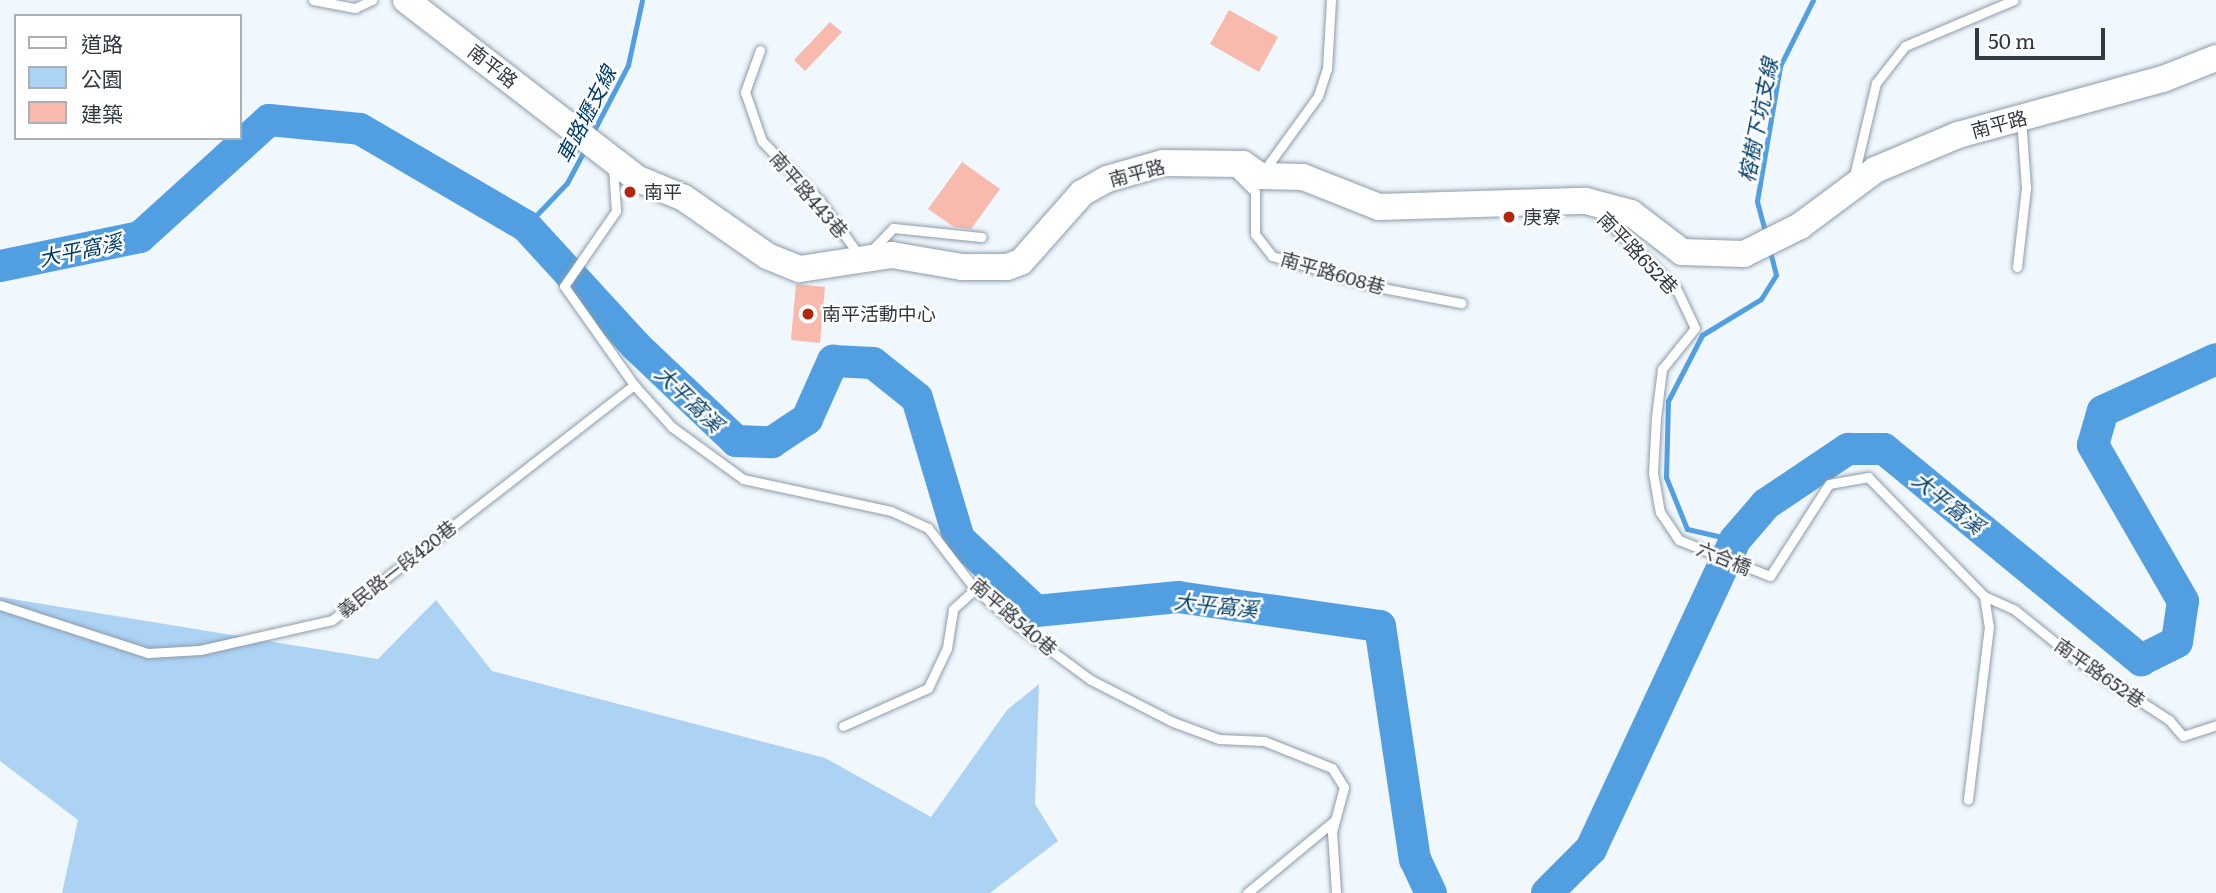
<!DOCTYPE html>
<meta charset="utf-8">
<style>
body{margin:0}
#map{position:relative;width:2216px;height:893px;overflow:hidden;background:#f0f7fd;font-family:Literata,"Noto Sans TC",serif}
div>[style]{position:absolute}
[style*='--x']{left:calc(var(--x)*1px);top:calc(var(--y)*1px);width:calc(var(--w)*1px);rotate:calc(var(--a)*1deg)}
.green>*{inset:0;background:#acd2f4}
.stream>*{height:5px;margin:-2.5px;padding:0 2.5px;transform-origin:2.5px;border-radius:2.5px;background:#519fe0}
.river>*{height:32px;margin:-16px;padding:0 16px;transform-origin:16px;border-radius:16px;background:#519fe0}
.building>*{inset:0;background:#f8baad}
.roads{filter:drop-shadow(0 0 2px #8c9cab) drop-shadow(0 0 2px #8c9cab)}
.lane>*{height:9px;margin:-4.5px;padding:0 4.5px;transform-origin:4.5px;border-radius:4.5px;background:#fff}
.secondary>*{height:26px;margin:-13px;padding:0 13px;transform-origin:13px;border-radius:13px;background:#fff}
.dots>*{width:19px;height:19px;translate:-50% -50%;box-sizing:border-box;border:4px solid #fff;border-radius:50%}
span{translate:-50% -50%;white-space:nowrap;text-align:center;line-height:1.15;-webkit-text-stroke:5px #fff;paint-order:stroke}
.street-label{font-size:19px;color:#333940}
.poi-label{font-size:19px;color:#333940}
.left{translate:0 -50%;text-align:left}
.water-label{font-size:21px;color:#013f69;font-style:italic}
.legend{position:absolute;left:14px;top:14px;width:228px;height:126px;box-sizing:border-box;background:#fff;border:2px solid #adb0b3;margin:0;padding:9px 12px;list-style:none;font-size:21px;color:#333940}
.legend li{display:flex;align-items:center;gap:14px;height:35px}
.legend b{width:35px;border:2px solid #adb0b3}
.scale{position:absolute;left:1975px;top:28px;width:130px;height:32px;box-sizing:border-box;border:4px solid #333940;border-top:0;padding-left:9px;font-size:21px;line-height:24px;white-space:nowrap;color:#333940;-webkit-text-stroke:5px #fff;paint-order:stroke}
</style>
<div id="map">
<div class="green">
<i style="clip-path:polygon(0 597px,378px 659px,436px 600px,492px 671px,825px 758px,931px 817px,1007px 710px,1039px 684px,1035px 804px,1058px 841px,990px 893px,62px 893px,78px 820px,0 761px)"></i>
</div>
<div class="stream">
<i style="--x:592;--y:134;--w:78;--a:-62.4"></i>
<i style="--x:628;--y:65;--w:66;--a:-77.8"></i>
<i style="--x:526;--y:226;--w:59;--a:-46.4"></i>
<i style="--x:567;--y:183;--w:38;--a:-62"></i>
<i style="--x:1766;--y:235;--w:35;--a:-105"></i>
<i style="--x:1757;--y:201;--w:137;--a:-80.3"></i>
<i style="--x:1780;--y:66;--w:74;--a:-63.4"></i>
<i style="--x:1735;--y:540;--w:49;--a:-167.1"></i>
<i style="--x:1687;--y:529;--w:56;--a:-112"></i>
<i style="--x:1666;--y:477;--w:76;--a:-88.5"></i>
<i style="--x:1668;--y:401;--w:74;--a:-62.7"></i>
<i style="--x:1702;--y:335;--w:69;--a:-31.4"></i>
<i style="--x:1761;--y:299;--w:28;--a:-58"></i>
<i style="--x:1776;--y:275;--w:25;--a:-104"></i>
</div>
<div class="river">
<i style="--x:0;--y:266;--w:143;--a:-11.7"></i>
<i style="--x:140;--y:237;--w:174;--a:-42.2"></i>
<i style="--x:269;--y:120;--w:91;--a:5.6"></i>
<i style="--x:360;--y:129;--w:192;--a:30.3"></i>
<i style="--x:526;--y:226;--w:163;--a:47.5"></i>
<i style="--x:636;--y:346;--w:138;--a:43.5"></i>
<i style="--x:736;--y:441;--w:36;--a:2"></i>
<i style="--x:772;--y:442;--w:42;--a:-33.3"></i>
<i style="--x:807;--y:419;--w:64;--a:-65.9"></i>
<i style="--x:833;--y:361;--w:40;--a:2.9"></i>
<i style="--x:873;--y:363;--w:56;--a:38.5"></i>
<i style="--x:917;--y:398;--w:147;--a:73.4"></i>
<i style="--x:959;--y:539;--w:105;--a:43.1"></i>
<i style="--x:1036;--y:611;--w:143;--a:-5.6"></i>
<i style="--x:1178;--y:597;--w:204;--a:8.2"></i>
<i style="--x:1380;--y:626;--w:236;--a:81.5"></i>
<i style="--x:1415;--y:859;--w:38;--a:65"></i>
<i style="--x:1547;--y:893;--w:62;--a:-45"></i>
<i style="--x:1591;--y:849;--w:341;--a:-65"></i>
<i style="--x:1735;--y:540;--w:48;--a:-49.3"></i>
<i style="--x:1766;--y:504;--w:99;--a:-33.9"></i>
<i style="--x:1848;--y:449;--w:36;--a:0"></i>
<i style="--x:1884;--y:449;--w:333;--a:39.4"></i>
<i style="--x:2141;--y:660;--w:40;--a:-26.6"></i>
<i style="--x:2177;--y:642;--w:41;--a:-81.7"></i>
<i style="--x:2183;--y:601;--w:180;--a:-120"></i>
<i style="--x:2093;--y:445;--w:35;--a:-74"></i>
<i style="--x:2103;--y:411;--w:124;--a:-24.7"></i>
</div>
<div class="building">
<i style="clip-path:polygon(1229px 10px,1278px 37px,1259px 72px,1210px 44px)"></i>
<i style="clip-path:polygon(830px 22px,842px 32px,805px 71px,794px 60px)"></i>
<i style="clip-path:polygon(962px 162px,1000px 189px,971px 229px,954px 227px,928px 209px)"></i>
<i style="clip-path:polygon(796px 284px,825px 287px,820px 343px,791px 340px)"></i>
</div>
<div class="roads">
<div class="lane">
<i style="--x:313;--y:0;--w:43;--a:10.8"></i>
<i style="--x:355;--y:8;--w:19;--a:-25"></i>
<i style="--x:760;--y:50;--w:45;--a:109.7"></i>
<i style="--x:745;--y:92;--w:52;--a:70.9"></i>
<i style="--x:762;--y:141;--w:83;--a:46"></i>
<i style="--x:820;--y:201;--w:67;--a:54.2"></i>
<i style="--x:613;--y:167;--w:44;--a:86.1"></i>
<i style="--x:616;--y:211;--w:91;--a:124.7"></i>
<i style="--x:564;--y:286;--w:121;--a:54.7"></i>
<i style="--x:634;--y:385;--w:57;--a:47.9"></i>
<i style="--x:672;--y:427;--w:88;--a:36.2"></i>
<i style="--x:743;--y:479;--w:151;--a:12.2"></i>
<i style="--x:891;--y:511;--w:41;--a:24.7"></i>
<i style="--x:928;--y:528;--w:77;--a:52.4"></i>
<i style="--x:975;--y:589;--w:58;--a:40.8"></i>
<i style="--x:1019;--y:627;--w:89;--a:36.4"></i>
<i style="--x:1091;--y:680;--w:92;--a:27.1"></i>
<i style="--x:1173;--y:722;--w:49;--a:20.3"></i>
<i style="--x:1219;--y:739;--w:45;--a:2.5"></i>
<i style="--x:1264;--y:741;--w:73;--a:21.7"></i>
<i style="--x:1332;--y:768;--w:22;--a:58"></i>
<i style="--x:1344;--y:787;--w:47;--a:104.9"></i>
<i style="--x:1332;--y:832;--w:61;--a:86.2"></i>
<i style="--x:1235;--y:172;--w:28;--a:45"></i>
<i style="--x:1255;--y:192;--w:42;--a:90"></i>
<i style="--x:1255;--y:234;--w:28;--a:52"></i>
<i style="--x:1272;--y:256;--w:109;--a:16.4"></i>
<i style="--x:1377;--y:287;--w:86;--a:10.8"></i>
<i style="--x:1263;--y:172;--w:94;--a:-54.1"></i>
<i style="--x:1318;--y:96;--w:28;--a:-72"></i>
<i style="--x:1327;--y:69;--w:69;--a:-86.7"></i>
<i style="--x:1853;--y:180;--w:100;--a:-76.7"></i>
<i style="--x:1876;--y:83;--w:47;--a:-51.9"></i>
<i style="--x:1905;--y:46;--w:118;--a:-22.9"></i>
<i style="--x:1598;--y:212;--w:109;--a:44.3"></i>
<i style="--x:1676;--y:288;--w:44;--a:64.6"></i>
<i style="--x:1695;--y:328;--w:53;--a:128.8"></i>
<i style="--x:1662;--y:369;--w:48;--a:97.1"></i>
<i style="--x:1656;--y:417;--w:56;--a:93.1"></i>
<i style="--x:1653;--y:473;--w:40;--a:80"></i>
<i style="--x:1660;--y:512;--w:34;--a:56"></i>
<i style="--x:1679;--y:540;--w:98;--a:21.6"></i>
<i style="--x:1770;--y:576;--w:109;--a:-57.3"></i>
<i style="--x:1829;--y:484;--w:40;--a:-10"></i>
<i style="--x:1868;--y:477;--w:166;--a:45.7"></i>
<i style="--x:1984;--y:596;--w:30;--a:81"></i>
<i style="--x:1989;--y:626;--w:175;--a:96.9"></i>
<i style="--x:871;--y:251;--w:32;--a:-46"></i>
<i style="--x:893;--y:228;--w:89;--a:5.8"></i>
<i style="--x:2017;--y:267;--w:80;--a:-83.5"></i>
<i style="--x:2026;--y:188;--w:69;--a:-94.1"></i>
<i style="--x:1984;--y:596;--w:34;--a:24"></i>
<i style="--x:2015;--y:610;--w:80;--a:38.9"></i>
<i style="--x:2077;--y:660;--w:110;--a:33.1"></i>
<i style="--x:2169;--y:720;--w:21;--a:49"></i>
<i style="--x:2183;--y:736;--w:35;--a:-18"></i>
<i style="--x:0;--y:605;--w:156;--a:18"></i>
<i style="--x:148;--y:653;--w:52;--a:-3.3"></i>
<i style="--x:200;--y:650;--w:135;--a:-12.8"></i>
<i style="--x:332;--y:620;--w:383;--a:-37.9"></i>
<i style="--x:843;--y:726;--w:93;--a:-24.1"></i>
<i style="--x:928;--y:688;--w:44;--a:-64.6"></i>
<i style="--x:947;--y:648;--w:39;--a:-81"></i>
<i style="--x:953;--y:609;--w:30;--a:-42"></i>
<i style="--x:1247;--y:893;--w:114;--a:-39.7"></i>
</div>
<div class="secondary">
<i style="--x:406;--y:0;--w:291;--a:37.7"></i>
<i style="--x:636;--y:178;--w:52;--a:22.6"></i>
<i style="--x:684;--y:198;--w:101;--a:34.9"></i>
<i style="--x:767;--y:256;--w:35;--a:22"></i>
<i style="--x:800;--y:269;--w:93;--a:-8.7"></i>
<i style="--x:892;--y:255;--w:71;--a:9.7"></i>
<i style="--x:962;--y:267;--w:45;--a:0"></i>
<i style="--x:1007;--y:267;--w:15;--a:-20"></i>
<i style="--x:1021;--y:262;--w:92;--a:-48.5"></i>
<i style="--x:1082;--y:193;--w:29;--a:-29"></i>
<i style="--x:1107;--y:179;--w:58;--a:-15.9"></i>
<i style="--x:1163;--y:163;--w:80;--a:0.7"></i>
<i style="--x:1243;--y:164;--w:21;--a:35"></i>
<i style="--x:1260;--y:176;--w:43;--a:1.3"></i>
<i style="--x:1303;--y:177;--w:82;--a:21.5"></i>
<i style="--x:1379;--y:207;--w:207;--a:-1.7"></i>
<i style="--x:1586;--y:201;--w:47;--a:14.9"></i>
<i style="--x:1631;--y:213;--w:64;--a:37.4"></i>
<i style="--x:1682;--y:252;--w:62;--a:1.8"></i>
<i style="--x:1744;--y:254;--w:63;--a:-26.6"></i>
<i style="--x:1800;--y:226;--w:94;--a:-36.7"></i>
<i style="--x:1875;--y:170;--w:90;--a:-22.9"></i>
<i style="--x:1958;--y:135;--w:213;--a:-15.3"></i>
<i style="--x:2163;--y:79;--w:57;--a:-21.6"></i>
</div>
</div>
<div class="dots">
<i style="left:630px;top:192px;background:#b2260d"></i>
<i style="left:1509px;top:217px;background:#b2260d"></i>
<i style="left:808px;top:314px;background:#b2260d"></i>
</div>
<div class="street-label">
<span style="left:493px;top:66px;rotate:38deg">南平路</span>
<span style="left:1999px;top:124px;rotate:-15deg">南平路</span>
<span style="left:1137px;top:173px;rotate:-15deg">南平路</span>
<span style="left:809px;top:195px;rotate:49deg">南平路443巷</span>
<span style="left:1638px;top:253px;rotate:46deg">南平路652巷</span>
<span style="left:1333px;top:273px;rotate:16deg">南平路608巷</span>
<span style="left:1724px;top:558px;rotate:22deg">六合橋</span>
<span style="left:397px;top:569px;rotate:-38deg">義民路一段420巷</span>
<span style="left:1014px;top:617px;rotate:41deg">南平路540巷</span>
<span style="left:2100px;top:673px;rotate:35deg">南平路652巷</span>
</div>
<div class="poi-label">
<span class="left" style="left:644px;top:192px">南平</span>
<span class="left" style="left:1523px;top:217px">庚寮</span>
<span class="left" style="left:822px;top:314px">南平活動中心</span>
</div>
<div class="water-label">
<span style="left:585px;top:114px;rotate:-63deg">車路壢支線</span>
<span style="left:1757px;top:120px;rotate:-79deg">榕樹下坑支線</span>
<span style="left:80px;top:249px;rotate:-12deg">大平窩溪</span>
<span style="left:690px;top:398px;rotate:44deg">大平窩溪</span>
<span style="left:1949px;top:502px;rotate:39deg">大平窩溪</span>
<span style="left:1216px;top:604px;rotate:6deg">大平窩溪</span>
</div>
<ul class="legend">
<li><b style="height:9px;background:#fff"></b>道路</li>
<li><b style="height:19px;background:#acd2f4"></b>公園</li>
<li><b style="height:19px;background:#f8baad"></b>建築</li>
</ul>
<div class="scale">50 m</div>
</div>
